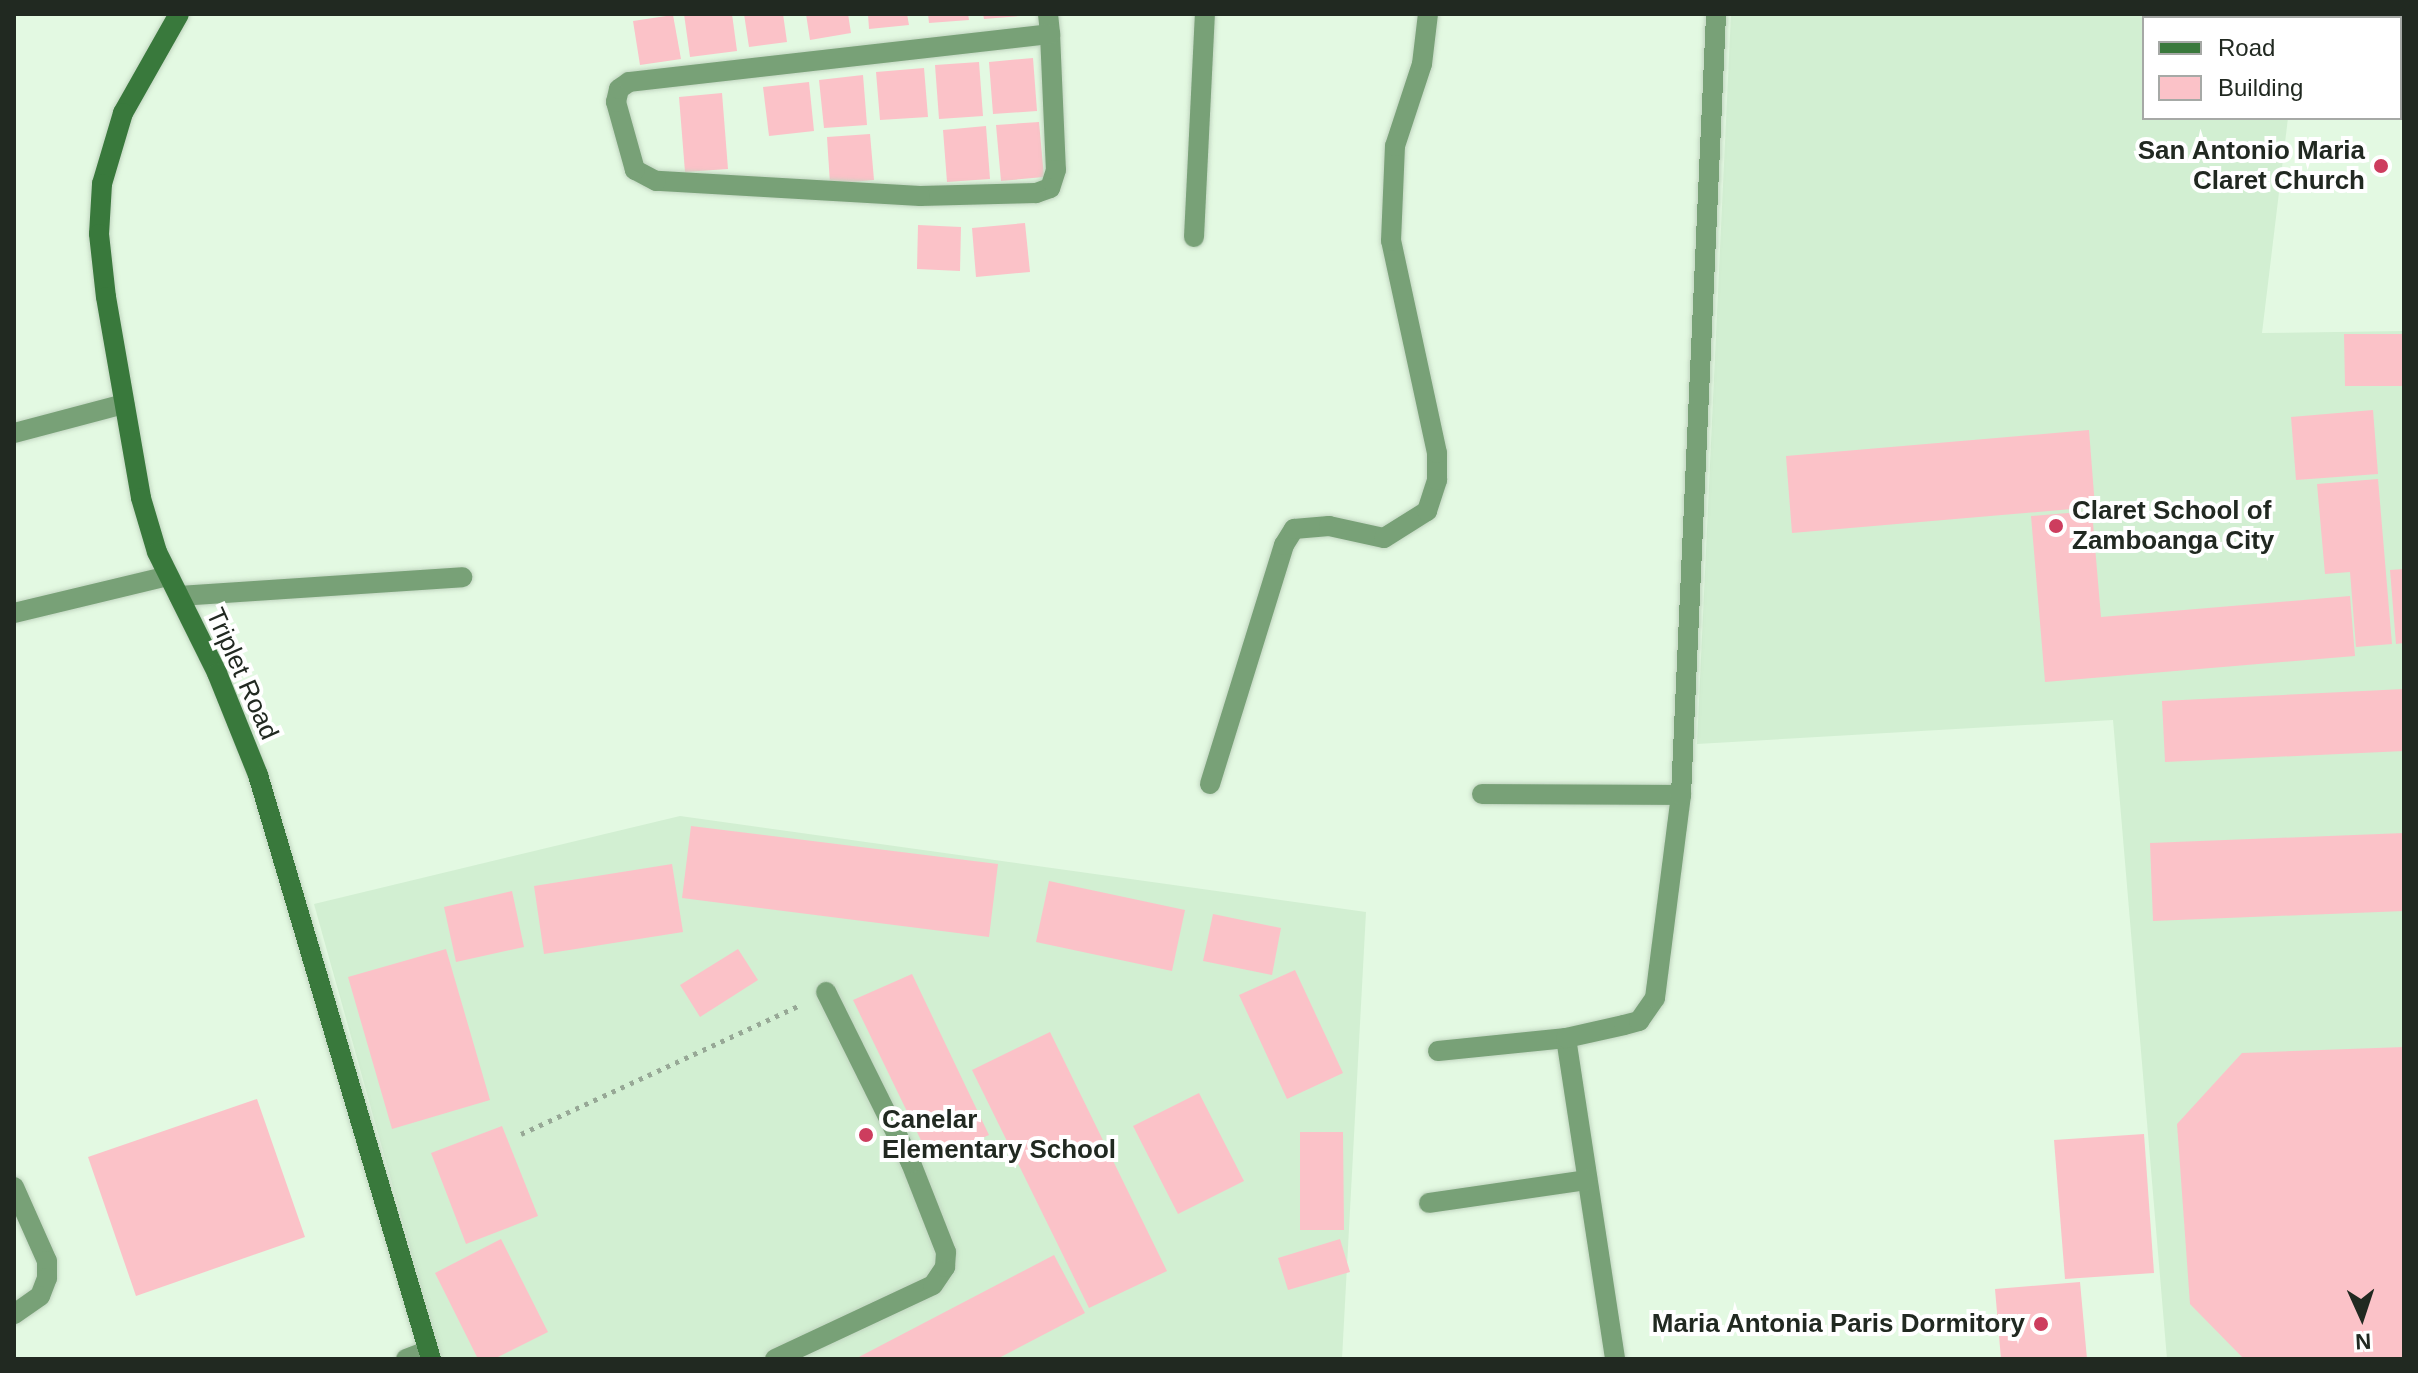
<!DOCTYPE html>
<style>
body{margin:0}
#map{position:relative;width:2418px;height:1373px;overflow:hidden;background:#e3f9e2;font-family:Helvetica,sans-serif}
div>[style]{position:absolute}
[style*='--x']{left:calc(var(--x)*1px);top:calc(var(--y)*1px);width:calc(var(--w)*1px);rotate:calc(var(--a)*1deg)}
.built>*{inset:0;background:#d2efd2}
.building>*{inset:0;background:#fbc2c8}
.path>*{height:5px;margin-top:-2.5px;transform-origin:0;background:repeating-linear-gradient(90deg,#97a896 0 4px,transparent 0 10px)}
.roads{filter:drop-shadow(0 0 2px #c0d4bf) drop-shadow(0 0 2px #c0d4bf)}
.lane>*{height:20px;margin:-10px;padding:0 10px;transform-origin:10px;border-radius:10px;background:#78a177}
.street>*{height:20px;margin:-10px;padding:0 10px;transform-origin:10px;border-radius:10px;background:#78a177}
.secondary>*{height:20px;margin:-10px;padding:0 10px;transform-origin:10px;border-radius:10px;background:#39793c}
.dots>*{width:22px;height:22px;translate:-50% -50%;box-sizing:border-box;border:4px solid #fff;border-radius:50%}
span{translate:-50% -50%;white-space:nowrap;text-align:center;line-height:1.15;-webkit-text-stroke:8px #fff;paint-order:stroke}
.poi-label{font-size:26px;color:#212921;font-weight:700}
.right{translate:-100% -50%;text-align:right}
.left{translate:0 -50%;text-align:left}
.street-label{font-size:26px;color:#212921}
.frame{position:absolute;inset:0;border:16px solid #212921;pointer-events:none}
.legend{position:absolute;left:2142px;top:16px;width:260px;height:104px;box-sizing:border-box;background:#fff;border:2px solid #a6a9a6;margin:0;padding:10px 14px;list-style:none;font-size:24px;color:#212921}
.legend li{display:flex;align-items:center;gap:16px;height:40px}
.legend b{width:40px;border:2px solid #a6a9a6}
.north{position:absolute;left:2322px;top:1277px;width:80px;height:80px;-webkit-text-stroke:6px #fff;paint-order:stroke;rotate:177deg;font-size:22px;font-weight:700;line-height:32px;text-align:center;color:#212921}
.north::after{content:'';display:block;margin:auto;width:28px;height:36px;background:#212921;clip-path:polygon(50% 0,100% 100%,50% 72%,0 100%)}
</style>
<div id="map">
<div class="built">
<i style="clip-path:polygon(1731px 14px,2301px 14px,2144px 18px,2144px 118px,2288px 118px,2262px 333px,2404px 331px,2404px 1359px,2167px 1359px,2113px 720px,1697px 744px)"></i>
<i style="clip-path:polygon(680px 816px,1366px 912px,1342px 1359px,441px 1359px,314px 904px)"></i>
</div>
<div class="building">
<i style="clip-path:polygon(684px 14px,732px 14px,737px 51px,690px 57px)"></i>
<i style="clip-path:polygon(744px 14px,783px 14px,787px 42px,749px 47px)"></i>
<i style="clip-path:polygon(806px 14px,848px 14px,851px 33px,810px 40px)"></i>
<i style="clip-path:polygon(868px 14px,907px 14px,909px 25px,869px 29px)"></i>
<i style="clip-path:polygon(928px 14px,968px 14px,969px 20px,929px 23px)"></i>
<i style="clip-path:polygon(983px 14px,1020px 14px,1020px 16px,984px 19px)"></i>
<i style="clip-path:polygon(673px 15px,681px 59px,640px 65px,633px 21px)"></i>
<i style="clip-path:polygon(1033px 58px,1037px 111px,993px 114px,989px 62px)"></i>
<i style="clip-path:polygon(979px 62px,983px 116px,939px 119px,935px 65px)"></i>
<i style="clip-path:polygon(924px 68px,928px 117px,880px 120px,876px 72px)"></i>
<i style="clip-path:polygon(863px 75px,867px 125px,824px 128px,819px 80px)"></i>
<i style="clip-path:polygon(809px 82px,814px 131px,769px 136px,763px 87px)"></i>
<i style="clip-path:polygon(722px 93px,728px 169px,685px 172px,679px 97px)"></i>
<i style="clip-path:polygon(1039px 122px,1044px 177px,1001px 181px,996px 125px)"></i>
<i style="clip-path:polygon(986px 126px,990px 179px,947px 182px,943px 130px)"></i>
<i style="clip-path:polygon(870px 134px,874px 180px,830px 184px,827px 137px)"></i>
<i style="clip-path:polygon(1025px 223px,1030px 272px,976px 277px,972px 228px)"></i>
<i style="clip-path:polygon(918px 225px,961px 227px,960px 271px,917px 269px)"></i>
<i style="clip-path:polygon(2344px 334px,2404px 334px,2404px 386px,2345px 386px)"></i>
<i style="clip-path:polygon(2373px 410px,2378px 474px,2296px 480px,2291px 417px)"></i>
<i style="clip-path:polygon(2089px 430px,2095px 507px,1792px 533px,1786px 456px)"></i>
<i style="clip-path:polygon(2378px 479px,2392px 644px,2356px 647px,2350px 572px,2325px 574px,2317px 484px)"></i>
<i style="clip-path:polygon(2092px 511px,2101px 617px,2350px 596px,2355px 656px,2045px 682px,2031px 516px)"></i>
<i style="clip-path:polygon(2404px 569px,2404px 643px,2396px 644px,2390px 570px)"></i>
<i style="clip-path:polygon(2404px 689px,2404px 751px,2165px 762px,2162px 701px)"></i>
<i style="clip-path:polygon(691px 826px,998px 864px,989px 937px,682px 898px)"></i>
<i style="clip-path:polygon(2404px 833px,2404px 911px,2153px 921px,2150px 843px)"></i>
<i style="clip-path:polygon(672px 864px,683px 932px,544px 954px,534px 886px)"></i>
<i style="clip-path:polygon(1049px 881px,1185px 910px,1172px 971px,1036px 942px)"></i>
<i style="clip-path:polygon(512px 891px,524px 947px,456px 962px,444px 907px)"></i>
<i style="clip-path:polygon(1213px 914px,1281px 928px,1272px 975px,1203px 961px)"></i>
<i style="clip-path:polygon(446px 949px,490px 1100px,392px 1129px,348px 977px)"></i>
<i style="clip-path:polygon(738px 949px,758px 980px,700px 1017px,680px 985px)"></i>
<i style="clip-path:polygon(1295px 970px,1343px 1073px,1287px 1099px,1239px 995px)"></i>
<i style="clip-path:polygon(912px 974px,989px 1135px,931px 1161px,853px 1000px)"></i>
<i style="clip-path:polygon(1050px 1032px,1167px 1271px,1089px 1308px,972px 1070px)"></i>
<i style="clip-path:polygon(2404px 1047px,2404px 1359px,2244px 1359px,2190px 1304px,2177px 1124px,2242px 1053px)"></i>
<i style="clip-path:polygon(1199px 1093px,1244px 1181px,1178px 1214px,1133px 1126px)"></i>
<i style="clip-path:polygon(257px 1099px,305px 1237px,136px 1296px,88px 1157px)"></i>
<i style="clip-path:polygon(502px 1126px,538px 1216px,466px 1244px,431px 1153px)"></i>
<i style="clip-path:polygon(1300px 1132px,1343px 1132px,1344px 1230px,1300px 1230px)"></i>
<i style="clip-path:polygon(2144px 1134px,2154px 1273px,2065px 1279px,2054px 1140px)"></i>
<i style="clip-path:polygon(501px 1239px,548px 1332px,494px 1359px,478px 1359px,435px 1273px)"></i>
<i style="clip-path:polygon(1340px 1239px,1350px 1272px,1288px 1290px,1278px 1258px)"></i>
<i style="clip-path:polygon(1054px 1255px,1085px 1313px,997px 1359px,855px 1359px)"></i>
<i style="clip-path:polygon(2080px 1282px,2087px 1359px,2001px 1359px,1995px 1289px)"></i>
</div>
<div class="path">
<i style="--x:521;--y:1134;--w:307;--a:-24.8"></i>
</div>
<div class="roads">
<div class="lane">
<i style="--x:775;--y:1359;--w:174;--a:-25.1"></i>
<i style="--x:933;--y:1285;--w:22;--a:-56"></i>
<i style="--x:945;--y:1267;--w:15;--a:-86"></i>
<i style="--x:946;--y:1252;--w:96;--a:-111.5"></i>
<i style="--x:911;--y:1163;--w:191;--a:-116.4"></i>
</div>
<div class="street">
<i style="--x:1048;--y:14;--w:20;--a:84"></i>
<i style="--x:1050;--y:34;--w:136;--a:87.5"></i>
<i style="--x:1056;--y:170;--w:19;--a:108"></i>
<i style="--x:1050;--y:188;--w:15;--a:160"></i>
<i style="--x:1036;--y:193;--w:116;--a:178.5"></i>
<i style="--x:920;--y:196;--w:264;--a:-176.7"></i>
<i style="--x:656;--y:181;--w:24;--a:-152"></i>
<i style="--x:635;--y:170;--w:71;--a:-105.6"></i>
<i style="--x:616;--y:102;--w:13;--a:-77"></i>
<i style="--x:619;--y:89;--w:12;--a:-35"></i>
<i style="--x:629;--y:82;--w:424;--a:-6.5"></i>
<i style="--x:1194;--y:237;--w:223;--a:-87.2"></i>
<i style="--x:14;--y:433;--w:114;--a:-14.8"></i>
<i style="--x:179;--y:596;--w:284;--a:-3.8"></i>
<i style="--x:14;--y:613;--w:158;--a:-13.5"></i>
<i style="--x:1210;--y:784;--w:250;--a:-72.8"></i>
<i style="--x:1284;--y:545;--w:19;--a:-58"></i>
<i style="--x:1294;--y:529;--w:35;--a:-5"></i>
<i style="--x:1329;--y:526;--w:56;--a:12.3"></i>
<i style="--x:1384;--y:538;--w:51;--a:-32.1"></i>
<i style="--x:1427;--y:511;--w:33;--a:-72"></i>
<i style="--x:1437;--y:480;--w:27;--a:-90"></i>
<i style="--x:1437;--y:453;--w:217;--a:-102.2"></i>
<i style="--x:1391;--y:241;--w:95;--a:-87.6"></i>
<i style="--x:1395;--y:146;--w:86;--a:-71.8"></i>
<i style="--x:1422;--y:64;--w:50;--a:-83.2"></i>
<i style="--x:1482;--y:794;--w:199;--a:0.3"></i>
<i style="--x:1566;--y:1038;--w:325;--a:81.3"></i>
<i style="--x:1438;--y:1051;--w:129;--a:-5.8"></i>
<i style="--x:1566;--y:1038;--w:59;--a:-12.6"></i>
<i style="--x:1624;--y:1025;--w:16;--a:-15"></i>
<i style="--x:1639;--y:1021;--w:28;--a:-55"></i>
<i style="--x:1655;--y:998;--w:205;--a:-82.7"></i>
<i style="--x:1681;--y:795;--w:782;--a:-87.43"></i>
<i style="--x:14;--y:1187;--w:81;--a:66"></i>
<i style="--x:47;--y:1261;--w:17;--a:90"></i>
<i style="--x:47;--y:1278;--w:19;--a:111"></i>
<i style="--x:40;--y:1296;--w:32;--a:145"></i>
<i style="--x:1429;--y:1203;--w:159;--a:-8.3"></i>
<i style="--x:406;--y:1359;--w:22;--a:-21"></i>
</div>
<div class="secondary">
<i style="--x:179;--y:14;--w:114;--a:119.5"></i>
<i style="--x:123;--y:113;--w:74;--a:106.5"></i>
<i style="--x:102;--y:184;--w:50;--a:93.4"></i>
<i style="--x:99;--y:234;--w:63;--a:83.7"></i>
<i style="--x:106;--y:297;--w:204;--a:80.1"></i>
<i style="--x:141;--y:498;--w:56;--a:73.5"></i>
<i style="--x:157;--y:552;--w:135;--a:63.6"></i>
<i style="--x:217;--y:673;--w:110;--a:68.1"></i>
<i style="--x:258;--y:775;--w:609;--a:73.5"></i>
</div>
</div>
<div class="dots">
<i style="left:2381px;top:166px;background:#cd3d5e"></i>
<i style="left:2056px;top:526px;background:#cd3d5e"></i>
<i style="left:866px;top:1135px;background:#cd3d5e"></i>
<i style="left:2041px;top:1324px;background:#cd3d5e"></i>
</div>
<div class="poi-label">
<span class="right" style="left:2365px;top:166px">San Antonio Maria<br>Claret Church</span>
<span class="left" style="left:2072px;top:526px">Claret School of<br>Zamboanga City</span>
<span class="left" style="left:882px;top:1135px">Canelar<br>Elementary School</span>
<span class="right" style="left:2025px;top:1324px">Maria Antonia Paris Dormitory</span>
</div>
<div class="street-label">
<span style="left:242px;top:674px;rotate:66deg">Triplet Road</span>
</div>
<div class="frame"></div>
<ul class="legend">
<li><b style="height:10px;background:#39793c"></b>Road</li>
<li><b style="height:22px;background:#fbc2c8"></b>Building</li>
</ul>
<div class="north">N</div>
</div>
